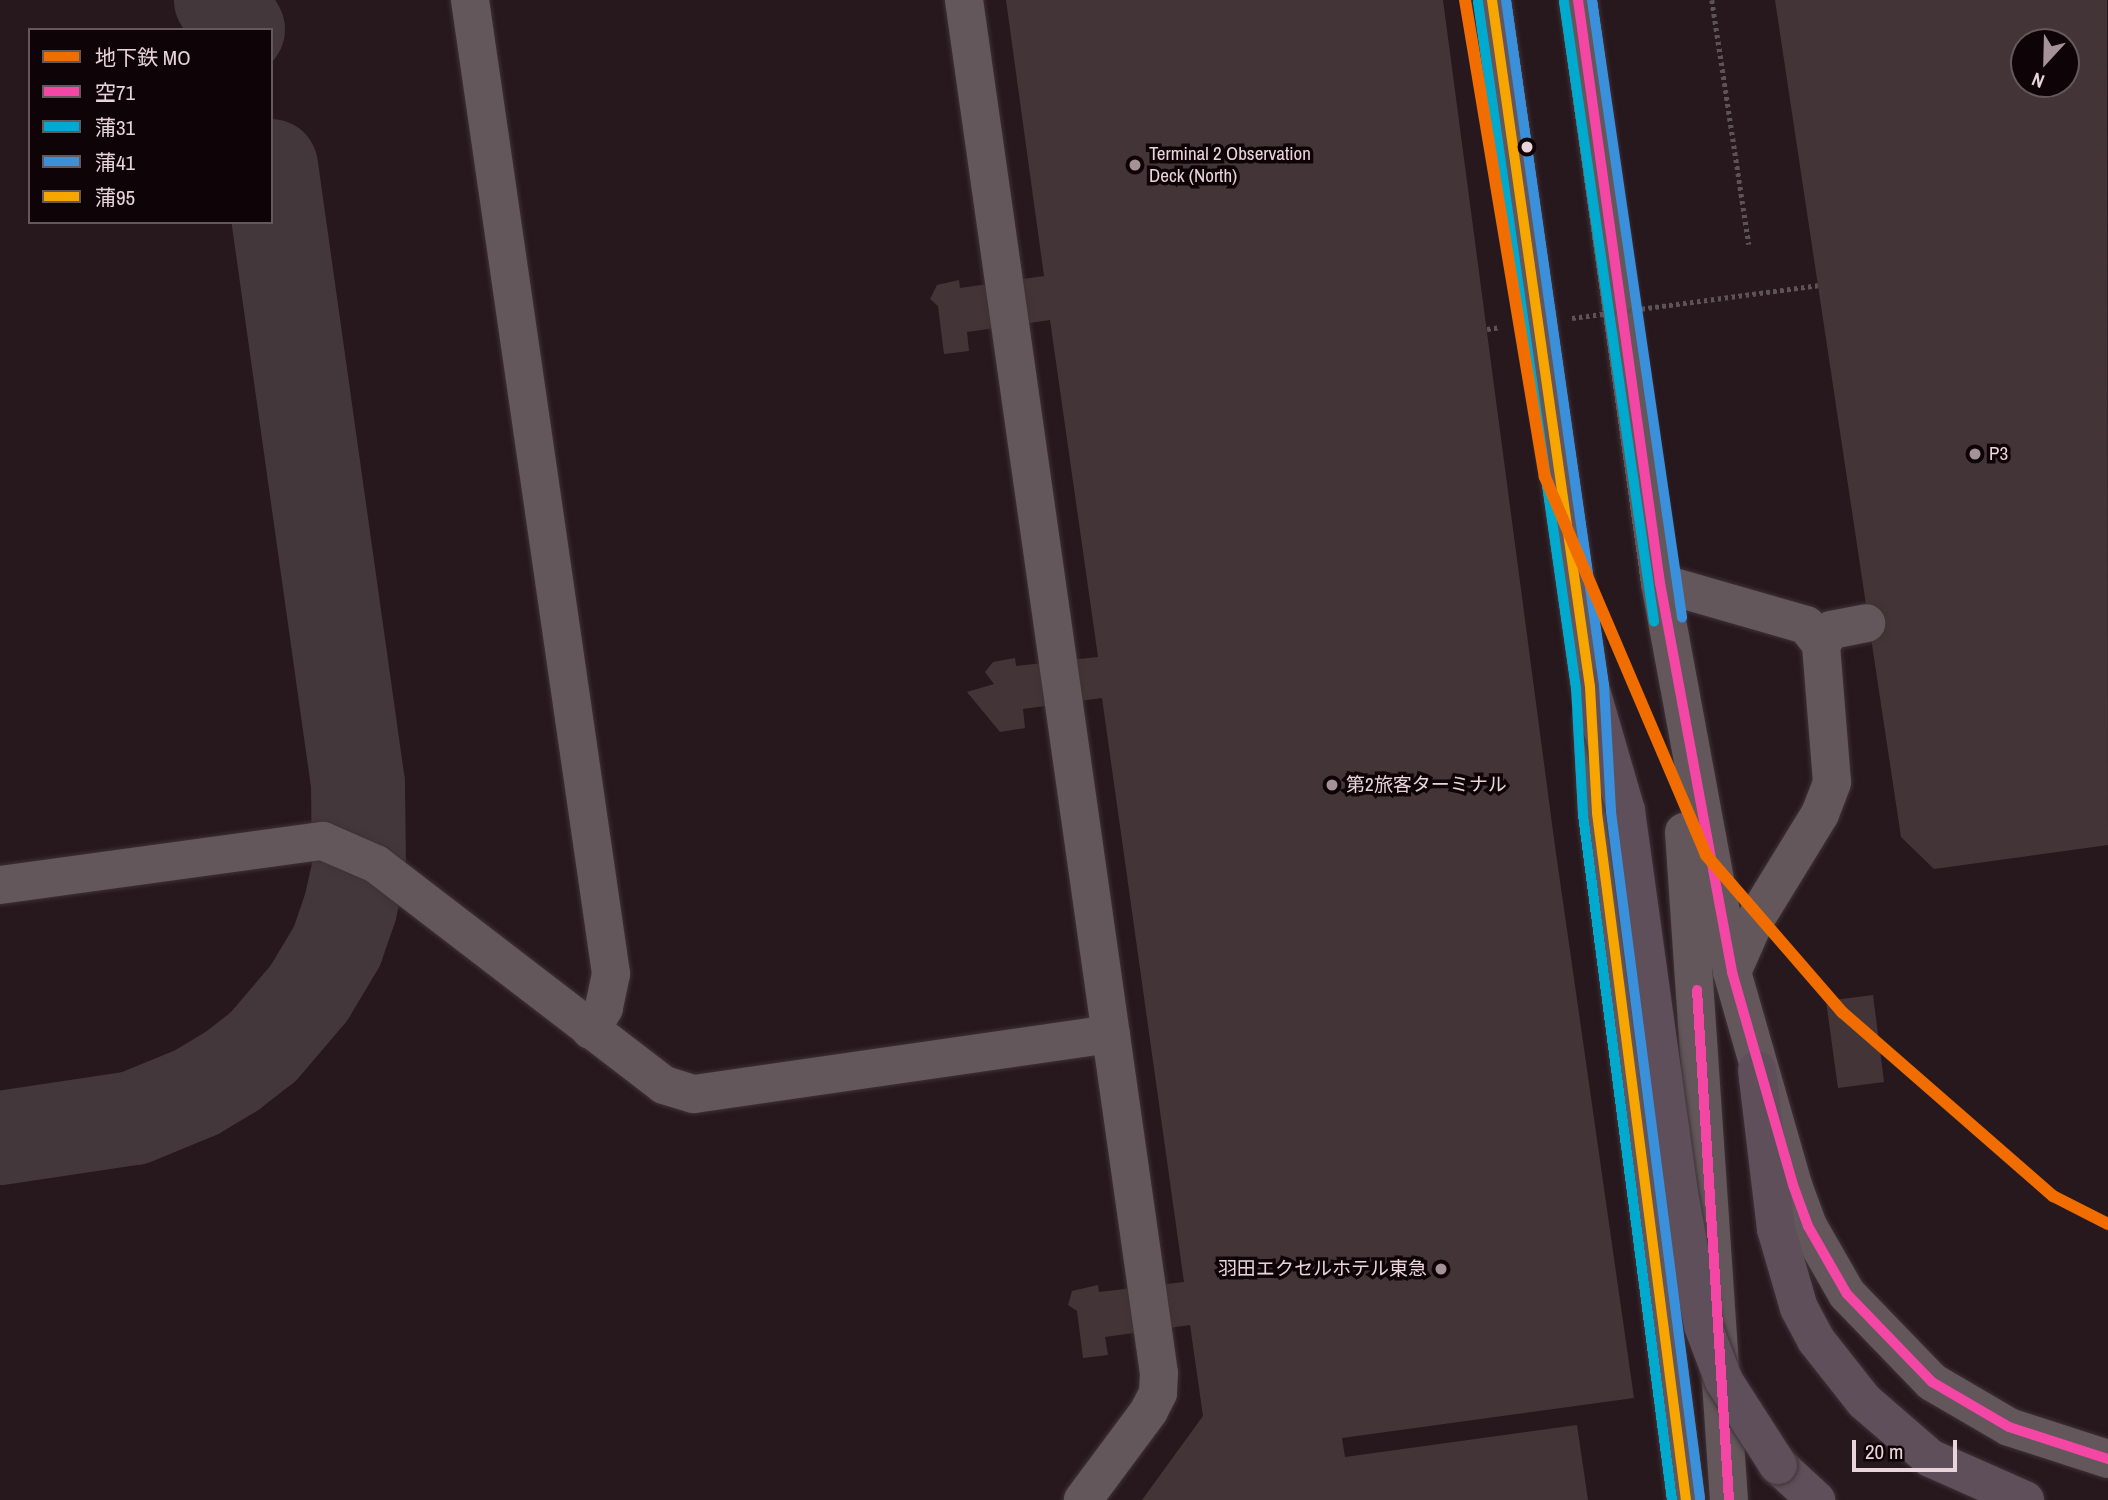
<!DOCTYPE html>
<meta charset="utf-8">
<style>
body{margin:0}
#map{position:relative;width:2108px;height:1500px;overflow:hidden;background:#27181e;font-family:"Archivo Narrow","Noto Sans JP",sans-serif}
div>[style]{position:absolute}
[style*='--x']{left:calc(var(--x)*1px);top:calc(var(--y)*1px);width:calc(var(--w)*1px);rotate:calc(var(--a)*1deg)}
.taxiway>*{height:94px;margin:-47px;padding:0 47px;transform-origin:47px;border-radius:47px;background:#44373c}
.building>*{inset:0;background:#433537}
.path>*{height:4.5px;margin-top:-2.25px;transform-origin:0;background:repeating-linear-gradient(90deg,#5d5356 0 3.5px,transparent 0 7px)}
.roads{filter:drop-shadow(0 0 2px #3e3236) drop-shadow(0 0 2px #3e3236)}
.minor>*{height:38px;margin:-19px;padding:0 19px;transform-origin:19px;border-radius:19px;background:#63575b}
.highway>*{height:38px;margin:-19px;padding:0 19px;transform-origin:19px;border-radius:19px;background:#5f4f5a}
.path-bridge>*{height:4.5px;margin-top:-2.25px;transform-origin:0;background:repeating-linear-gradient(90deg,#5d5356 0 3.5px,transparent 0 7px)}
.bridges{filter:drop-shadow(0 0 2px #3e3236) drop-shadow(0 0 2px #3e3236)}
.minor-bridge>*{height:38px;margin:-19px;padding:0 19px;transform-origin:19px;border-radius:19px;background:#63575b}
.highway-bridge>*{height:38px;margin:-19px;padding:0 19px;transform-origin:19px;border-radius:19px;background:#5f4f5a}
.bus-1>*{height:10px;margin:-5px;padding:0 5px;transform-origin:5px;border-radius:5px;background:#f346a5}
.bus-2>*{height:10px;margin:-5px;padding:0 5px;transform-origin:5px;border-radius:5px;background:#00a9ce}
.bus-3>*{height:10px;margin:-5px;padding:0 5px;transform-origin:5px;border-radius:5px;background:#3a90db}
.bus-4>*{height:10px;margin:-5px;padding:0 5px;transform-origin:5px;border-radius:5px;background:#f7a600}
.metro-1>*{height:12px;margin:-6px;padding:0 6px;transform-origin:6px;border-radius:6px;background:#f16d00}
.dots>*{width:19px;height:19px;translate:-50% -50%;box-sizing:border-box;border:4px solid #0e0407;border-radius:50%}
span{translate:-50% -50%;white-space:nowrap;text-align:center;line-height:1.15;-webkit-text-stroke:7px #0e0407;paint-order:stroke}
.poi-label{font-size:19px;color:#e8d4da}
.left{translate:0 -50%;text-align:left}
.right{translate:-100% -50%;text-align:right}
.legend{position:absolute;left:28px;top:28px;width:245px;height:196px;box-sizing:border-box;background:#0e0407;border:2px solid #65575b;margin:0;padding:9px 12px;list-style:none;font-size:21px;color:#e8d4da}
.legend li{display:flex;align-items:center;gap:14px;height:35px}
.legend b{width:35px;border:2px solid #65575b}
.north{position:absolute;left:2010px;top:28px;width:70px;height:70px;box-sizing:border-box;background:#0e0407;border:2px solid #65575b;border-radius:50%;rotate:202deg;font-size:19px;font-weight:700;line-height:28px;text-align:center;color:#e8d4da}
.north::after{content:'';display:block;margin:auto;width:24px;height:32px;background:#a49298;clip-path:polygon(50% 0,100% 100%,50% 72%,0 100%)}
.scale{position:absolute;left:1852px;top:1440px;width:105px;height:32px;box-sizing:border-box;border:4px solid #e8d4da;border-top:0;padding-left:9px;font-size:21px;line-height:24px;white-space:nowrap;color:#e8d4da;-webkit-text-stroke:5px #0e0407;paint-order:stroke}
</style>
<div id="map">
<div class="taxiway">
<i style="--x:221;--y:0;--w:34;--a:60"></i>
<i style="--x:0;--y:1138;--w:135;--a:-8.5"></i>
<i style="--x:134;--y:1118;--w:68;--a:-22.4"></i>
<i style="--x:197;--y:1092;--w:41;--a:-31"></i>
<i style="--x:232;--y:1071;--w:39;--a:-38"></i>
<i style="--x:263;--y:1047;--w:71;--a:-49.6"></i>
<i style="--x:309;--y:993;--w:55;--a:-59.2"></i>
<i style="--x:337;--y:946;--w:39;--a:-71"></i>
<i style="--x:350;--y:909;--w:42;--a:-77.6"></i>
<i style="--x:359;--y:868;--w:84;--a:-90.7"></i>
<i style="--x:358;--y:784;--w:624;--a:-98.01"></i>
</div>
<div class="building">
<i style="clip-path:polygon(1006px 0,1443px 0,1554px 839px,1634px 1398px,1342px 1438px,1345px 1457px,1577px 1425px,1588px 1500px,1142px 1500px,1203px 1416px,1190px 1325px,1105px 1337px,1108px 1355px,1083px 1358px,1077px 1311px,1068px 1305px,1072px 1291px,1098px 1285px,1099px 1292px,1184px 1282px,1102px 698px,1023px 709px,1025px 728px,1000px 732px,967px 692px,994px 684px,985px 672px,993px 662px,1015px 658px,1016px 666px,1098px 657px,1050px 320px,967px 332px,969px 351px,944px 354px,938px 306px,930px 299px,937px 285px,959px 280px,960px 288px,1044px 276px)"></i>
<i style="clip-path:polygon(evenodd,1775px 0,2107px 0,2108px 845px,1934px 869px,1901px 837px,1775px 0,2024px 42px,2066px 42px,2066px 84px,2024px 84px,2024px 42px)"></i>
<i style="clip-path:polygon(1873px 995px,1884px 1082px,1838px 1088px,1826px 1001px)"></i>
</div>
<div class="path">
<i style="--x:1712;--y:0;--w:247;--a:81.4"></i>
</div>
<div class="roads">
<div class="minor">
<i style="--x:470;--y:0;--w:984;--a:81.76"></i>
<i style="--x:611;--y:974;--w:35;--a:102"></i>
<i style="--x:604;--y:1008;--w:26;--a:121"></i>
<i style="--x:964;--y:0;--w:1387;--a:81.92"></i>
<i style="--x:1159;--y:1373;--w:20;--a:93"></i>
<i style="--x:1158;--y:1393;--w:20;--a:117"></i>
<i style="--x:1149;--y:1411;--w:111;--a:126.6"></i>
<i style="--x:1578;--y:0;--w:589;--a:81.99"></i>
<i style="--x:1660;--y:583;--w:396;--a:79.5"></i>
<i style="--x:1732;--y:972;--w:222;--a:74"></i>
<i style="--x:1793;--y:1185;--w:44;--a:69.9"></i>
<i style="--x:1808;--y:1226;--w:78;--a:60.2"></i>
<i style="--x:1847;--y:1294;--w:122;--a:46"></i>
<i style="--x:1932;--y:1382;--w:89;--a:30.3"></i>
<i style="--x:2009;--y:1427;--w:104;--a:17.9"></i>
<i style="--x:1660;--y:583;--w:152;--a:16"></i>
<i style="--x:1806;--y:625;--w:24;--a:52"></i>
<i style="--x:1592;--y:720;--w:93;--a:86.9"></i>
<i style="--x:1597;--y:813;--w:693;--a:82.62"></i>
<i style="--x:1684;--y:832;--w:670;--a:86.15"></i>
<i style="--x:0;--y:885;--w:326;--a:-7.8"></i>
<i style="--x:323;--y:841;--w:58;--a:23.5"></i>
<i style="--x:376;--y:864;--w:363;--a:37.5"></i>
<i style="--x:664;--y:1085;--w:31;--a:17"></i>
<i style="--x:694;--y:1094;--w:421;--a:-8.2"></i>
<i style="--x:1732;--y:972;--w:57;--a:-66.1"></i>
<i style="--x:1755;--y:920;--w:124;--a:-58.5"></i>
<i style="--x:1820;--y:814;--w:34;--a:-69"></i>
<i style="--x:1832;--y:782;--w:138;--a:-94.6"></i>
<i style="--x:1821;--y:644;--w:17;--a:-54"></i>
<i style="--x:1831;--y:630;--w:36;--a:-11"></i>
</div>
<div class="highway">
<i style="--x:1757;--y:1070;--w:160;--a:83.2"></i>
<i style="--x:1776;--y:1229;--w:82;--a:73.8"></i>
<i style="--x:1799;--y:1308;--w:36;--a:62"></i>
<i style="--x:1816;--y:1340;--w:78;--a:51.8"></i>
<i style="--x:1864;--y:1401;--w:87;--a:40.8"></i>
<i style="--x:1930;--y:1458;--w:104;--a:23.9"></i>
<i style="--x:1778;--y:1465;--w:52;--a:42.6"></i>
</div>
</div>
<div class="path-bridge">
<i style="--x:1572;--y:318;--w:248;--a:-7.6"></i>
<i style="--x:1487;--y:329;--w:14;--a:-8"></i>
</div>
<div class="bridges">
<div class="minor-bridge">
<i style="--x:1492;--y:0;--w:694;--a:81.88"></i>
</div>
<div class="highway-bridge">
<i style="--x:1590;--y:687;--w:129;--a:73.8"></i>
<i style="--x:1626;--y:811;--w:380;--a:82.1"></i>
<i style="--x:1678;--y:1187;--w:141;--a:79.8"></i>
<i style="--x:1703;--y:1326;--w:59;--a:69.1"></i>
<i style="--x:1724;--y:1381;--w:100;--a:57.3"></i>
</div>
</div>
<div class="bus-1">
<i style="--x:1578;--y:0;--w:589;--a:81.99"></i>
<i style="--x:1660;--y:583;--w:396;--a:79.5"></i>
<i style="--x:1732;--y:972;--w:222;--a:74"></i>
<i style="--x:1793;--y:1185;--w:44;--a:69.9"></i>
<i style="--x:1808;--y:1226;--w:78;--a:60.2"></i>
<i style="--x:1847;--y:1294;--w:122;--a:46"></i>
<i style="--x:1932;--y:1382;--w:89;--a:30.3"></i>
<i style="--x:2009;--y:1427;--w:104;--a:17.9"></i>
<i style="--x:1697;--y:990;--w:511;--a:86.41"></i>
</div>
<div class="bus-2">
<i style="--x:1478;--y:2;--w:693;--a:81.87"></i>
<i style="--x:1576;--y:688;--w:127;--a:86.8"></i>
<i style="--x:1583;--y:815;--w:691;--a:82.6"></i>
<i style="--x:1564;--y:2;--w:626;--a:81.73"></i>
</div>
<div class="bus-3">
<i style="--x:1506;--y:0;--w:692;--a:81.86"></i>
<i style="--x:1604;--y:685;--w:127;--a:86.8"></i>
<i style="--x:1611;--y:812;--w:692;--a:82.61"></i>
<i style="--x:1592;--y:0;--w:624;--a:81.7"></i>
</div>
<div class="bus-4">
<i style="--x:1492;--y:0;--w:694;--a:81.88"></i>
<i style="--x:1590;--y:687;--w:126;--a:86.8"></i>
<i style="--x:1597;--y:813;--w:693;--a:82.62"></i>
</div>
<div class="metro-1">
<i style="--x:1465;--y:0;--w:484;--a:80.5"></i>
<i style="--x:1545;--y:477;--w:411;--a:66.9"></i>
<i style="--x:1706;--y:855;--w:208;--a:49.1"></i>
<i style="--x:1842;--y:1012;--w:280;--a:41.1"></i>
<i style="--x:2053;--y:1196;--w:62;--a:27"></i>
</div>
<div class="dots">
<i style="left:1527px;top:147px;background:#e8d4da"></i>
<i style="left:1135px;top:165px;background:#a49298"></i>
<i style="left:1975px;top:454px;background:#a49298"></i>
<i style="left:1332px;top:785px;background:#a49298"></i>
<i style="left:1441px;top:1269px;background:#a49298"></i>
</div>
<div class="poi-label">
<span class="left" style="left:1149px;top:165px">Terminal 2 Observation<br>Deck (North)</span>
<span class="left" style="left:1989px;top:454px">P3</span>
<span class="left" style="left:1346px;top:785px">第2旅客ターミナル</span>
<span class="right" style="left:1427px;top:1269px">羽田エクセルホテル東急</span>
</div>
<ul class="legend">
<li><b style="height:9px;background:#f16d00"></b>地下鉄 MO</li>
<li><b style="height:9px;background:#f346a5"></b>空71</li>
<li><b style="height:9px;background:#00a9ce"></b>蒲31</li>
<li><b style="height:9px;background:#3a90db"></b>蒲41</li>
<li><b style="height:9px;background:#f7a600"></b>蒲95</li>
</ul>
<div class="north">N</div>
<div class="scale">20 m</div>
</div>
